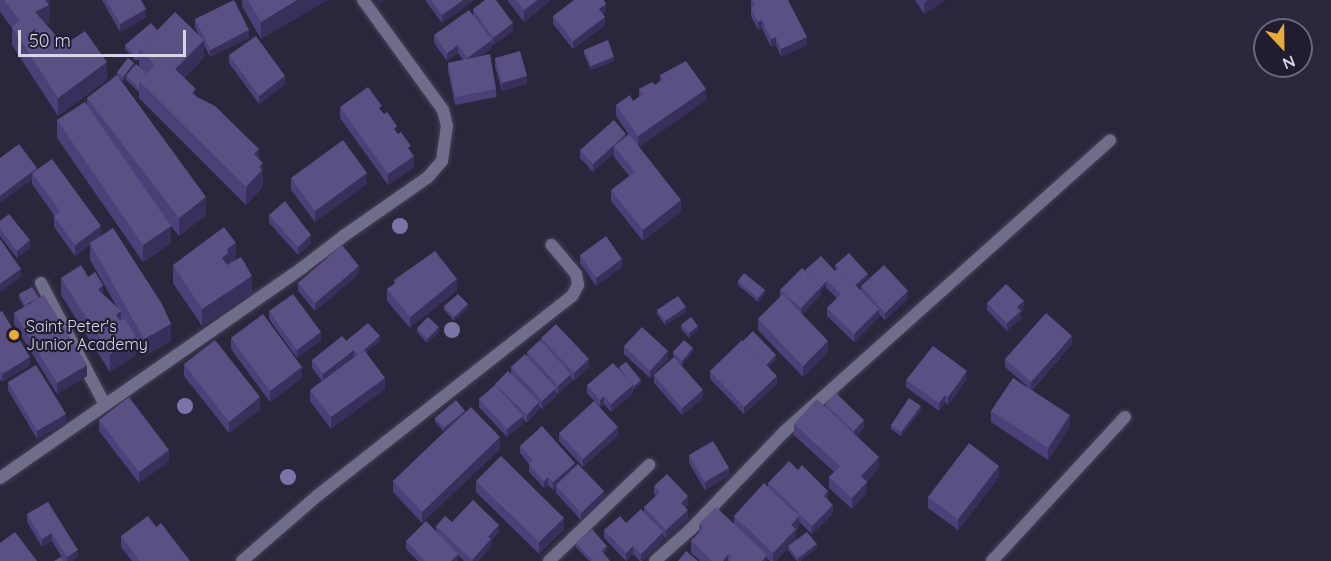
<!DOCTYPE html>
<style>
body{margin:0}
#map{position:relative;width:1331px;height:561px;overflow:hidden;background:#2a263c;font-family:Quicksand,sans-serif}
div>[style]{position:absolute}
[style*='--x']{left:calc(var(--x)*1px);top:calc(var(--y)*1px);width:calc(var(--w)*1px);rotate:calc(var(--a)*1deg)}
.roads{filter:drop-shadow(0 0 2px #464257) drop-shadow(0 0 2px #464257)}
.minor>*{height:12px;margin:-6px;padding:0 6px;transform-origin:6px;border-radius:6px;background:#706d8a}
.trees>*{width:16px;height:16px;margin:-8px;border-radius:50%;background:#7b74a6}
.wall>*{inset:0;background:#4b4078}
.shaded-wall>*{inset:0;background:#382f5b}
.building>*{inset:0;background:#5a5084}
.dots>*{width:16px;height:16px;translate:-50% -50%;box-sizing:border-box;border:3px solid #201d32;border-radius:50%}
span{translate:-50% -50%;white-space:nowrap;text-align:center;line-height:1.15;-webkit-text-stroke:4.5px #201d32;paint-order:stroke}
.poi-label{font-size:16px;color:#d6d5e3}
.left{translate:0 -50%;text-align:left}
.north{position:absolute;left:1253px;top:18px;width:60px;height:60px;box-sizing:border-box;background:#201d32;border:2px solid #696779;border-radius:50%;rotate:158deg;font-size:16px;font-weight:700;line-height:24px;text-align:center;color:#d6d5e3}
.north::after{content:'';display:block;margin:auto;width:21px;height:27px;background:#e7ac36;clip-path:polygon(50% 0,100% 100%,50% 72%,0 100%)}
.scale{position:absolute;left:18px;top:30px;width:168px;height:27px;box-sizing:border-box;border:3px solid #d6d5e3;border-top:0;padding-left:8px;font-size:18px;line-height:21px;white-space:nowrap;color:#d6d5e3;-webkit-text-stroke:4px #201d32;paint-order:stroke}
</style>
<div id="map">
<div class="roads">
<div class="minor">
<i style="--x:41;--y:283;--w:138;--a:62.3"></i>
<i style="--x:0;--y:478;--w:368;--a:-34.8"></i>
<i style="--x:302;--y:268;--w:54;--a:-37.5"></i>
<i style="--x:345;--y:235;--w:101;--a:-34.9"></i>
<i style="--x:428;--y:177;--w:21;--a:-49"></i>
<i style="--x:442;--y:161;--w:35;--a:-82"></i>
<i style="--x:447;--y:126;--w:16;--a:-104"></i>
<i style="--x:443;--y:110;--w:136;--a:-126"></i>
<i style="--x:242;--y:561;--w:99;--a:-40.9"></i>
<i style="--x:317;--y:496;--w:324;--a:-38.1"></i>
<i style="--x:572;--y:296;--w:13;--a:-61"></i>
<i style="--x:578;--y:285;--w:11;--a:-100"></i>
<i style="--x:576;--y:274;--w:38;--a:-130"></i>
<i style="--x:549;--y:561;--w:139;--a:-43.8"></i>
<i style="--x:655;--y:561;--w:47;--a:-41.5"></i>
<i style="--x:690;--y:530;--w:137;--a:-46.2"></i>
<i style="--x:785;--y:431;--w:436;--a:-41.8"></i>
<i style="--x:992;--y:561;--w:196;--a:-47.3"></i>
</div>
</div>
<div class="trees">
<i style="left:400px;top:226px"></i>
<i style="left:452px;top:330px"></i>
<i style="left:185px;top:406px"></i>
<i style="left:288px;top:477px"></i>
</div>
<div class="wall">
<i style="clip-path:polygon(0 0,50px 0,49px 23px,46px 24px,64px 45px,107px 80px,58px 116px,12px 45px,12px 28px,0 12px)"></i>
<i style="clip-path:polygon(102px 0,141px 0,146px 17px,120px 32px)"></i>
<i style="clip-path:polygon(242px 0,327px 0,261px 39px,242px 6px)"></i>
<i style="clip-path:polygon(425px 0,474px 0,442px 23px)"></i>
<i style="clip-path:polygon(507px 0,551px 0,524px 22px)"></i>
<i style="clip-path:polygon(751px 0,788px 0,807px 45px,781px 57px,776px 45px,771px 47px,762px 28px,758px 30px,751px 16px)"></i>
<i style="clip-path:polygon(915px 0,945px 0,924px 14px)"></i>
<i style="clip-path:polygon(473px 9px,513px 31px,493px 45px,492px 44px,492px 48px,480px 56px,496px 89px,496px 97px,455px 105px,448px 71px,448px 63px,463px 60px,458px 53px,447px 61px,434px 43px,434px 35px,473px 15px)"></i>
<i style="clip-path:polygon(606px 12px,603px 14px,605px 25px,573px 49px,553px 24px,553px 16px)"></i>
<i style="clip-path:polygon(195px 19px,249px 38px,210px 57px,204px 45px,204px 58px,184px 78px,196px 96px,259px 160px,263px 181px,262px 188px,246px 205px,139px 98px,139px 92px,126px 80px,126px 78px,123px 81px,117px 77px,206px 215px,179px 236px,171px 226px,171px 243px,143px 262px,57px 138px,57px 120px,87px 104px,87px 98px,117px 76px,117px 72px,134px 66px,139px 66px,139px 59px,136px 61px,125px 49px,125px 45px,157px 30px,199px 35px,195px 27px)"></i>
<i style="clip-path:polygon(584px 50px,614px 61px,591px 70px,584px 54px)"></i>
<i style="clip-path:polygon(229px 55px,285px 84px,259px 104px,229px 63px)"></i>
<i style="clip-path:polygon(495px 58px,527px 84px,502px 91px,495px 66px)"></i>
<i style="clip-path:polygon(660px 75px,706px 100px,639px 147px,681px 211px,643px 241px,611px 201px,611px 190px,629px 176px,614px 157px,614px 153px,593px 172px,580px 158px,580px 150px,626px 136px,629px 135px,616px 116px,616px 105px,633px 101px,639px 97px,639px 89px,655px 85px,660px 81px)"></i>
<i style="clip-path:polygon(340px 107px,382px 112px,411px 152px,414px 167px,388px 185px,340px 118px)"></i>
<i style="clip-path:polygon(0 158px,37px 169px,101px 236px,171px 341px,144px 356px,136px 342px,136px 355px,110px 372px,61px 295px,61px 278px,88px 277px,103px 294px,117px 307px,90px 260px,90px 245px,75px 256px,54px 227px,54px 215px,32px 184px,32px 180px)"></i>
<i style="clip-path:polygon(291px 178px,367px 184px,315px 222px,291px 190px)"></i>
<i style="clip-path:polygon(269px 215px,311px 243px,298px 255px,269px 223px)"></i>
<i style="clip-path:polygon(0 221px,30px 248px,17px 258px,0 236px)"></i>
<i style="clip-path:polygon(580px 255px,622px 267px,596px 286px,580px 263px)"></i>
<i style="clip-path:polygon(236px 260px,252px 293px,202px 326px,173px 283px,173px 265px)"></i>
<i style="clip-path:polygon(835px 265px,868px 278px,857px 287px,861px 290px,861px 286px,908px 299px,885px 320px,879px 314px,879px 317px,854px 342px,827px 316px,827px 308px,837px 298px,826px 288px,826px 285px,821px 290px,821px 295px,802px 314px,828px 352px,803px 377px,758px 330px,758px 319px,780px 297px,780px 290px,805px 271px,835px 271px,836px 270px)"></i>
<i style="clip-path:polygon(359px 274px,315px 311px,298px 291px,298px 283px)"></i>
<i style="clip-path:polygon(394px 280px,457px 290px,410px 328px,387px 301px,387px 289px,394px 284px)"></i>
<i style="clip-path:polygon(738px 281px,765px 294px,758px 302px,738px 285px)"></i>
<i style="clip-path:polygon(19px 294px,87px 376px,57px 394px,14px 324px,14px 313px,24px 307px,19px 298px)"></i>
<i style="clip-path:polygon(987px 303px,1024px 309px,1021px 312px,1021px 319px,1007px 331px,987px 310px)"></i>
<i style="clip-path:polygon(444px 306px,468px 308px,454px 321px,444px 310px)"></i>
<i style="clip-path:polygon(657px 310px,686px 312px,665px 325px,657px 314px)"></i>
<i style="clip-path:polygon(269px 311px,321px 340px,297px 358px,269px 319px)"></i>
<i style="clip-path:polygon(0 312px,30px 365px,2px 382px,0 379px)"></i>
<i style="clip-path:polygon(681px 325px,698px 330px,689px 338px,681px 329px)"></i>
<i style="clip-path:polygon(417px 328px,439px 332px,427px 343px,417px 332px)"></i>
<i style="clip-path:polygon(231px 338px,302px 378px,270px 402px,231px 349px)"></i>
<i style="clip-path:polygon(541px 338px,589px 367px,574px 381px,571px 378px,571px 382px,558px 394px,556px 392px,556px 396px,542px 409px,539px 406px,539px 409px,527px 423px,523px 419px,523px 424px,507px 437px,479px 407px,479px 399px,495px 386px,495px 384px,511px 374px,511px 367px,527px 356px,527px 352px,541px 342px)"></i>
<i style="clip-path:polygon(346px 341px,380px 341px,366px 352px,385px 389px,331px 429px,310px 401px,310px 390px,322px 381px,312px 368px,312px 360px)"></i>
<i style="clip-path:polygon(1072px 344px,1032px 390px,1070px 427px,1048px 460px,991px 422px,991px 411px,1028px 387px,1005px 367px,1005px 359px)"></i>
<i style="clip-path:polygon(624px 346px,668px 359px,650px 378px,624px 354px)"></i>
<i style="clip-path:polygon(673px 352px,693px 352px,682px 365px,676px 360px,703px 398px,682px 415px,654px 383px,654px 375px,674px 357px,673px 356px)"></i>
<i style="clip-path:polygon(776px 359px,768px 367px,777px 384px,744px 414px,710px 379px,710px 371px)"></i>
<i style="clip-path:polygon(184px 364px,260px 409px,229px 433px,184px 376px)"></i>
<i style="clip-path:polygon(619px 368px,641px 384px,633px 389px,633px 393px,611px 412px,604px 404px,600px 407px,587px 393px,587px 385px)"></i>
<i style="clip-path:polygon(967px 379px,948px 405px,945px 402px,939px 411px,906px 387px,906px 380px)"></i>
<i style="clip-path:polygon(8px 382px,66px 422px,37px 439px,8px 390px)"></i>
<i style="clip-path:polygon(825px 404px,864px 428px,857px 436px,879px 468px,867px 482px,867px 493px,852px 509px,829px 488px,829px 477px,834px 472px,794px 435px,794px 424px,825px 407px)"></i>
<i style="clip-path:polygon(921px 410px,901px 436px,891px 429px,891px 425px)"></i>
<i style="clip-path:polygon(465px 413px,500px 449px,422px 523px,393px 492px,393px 481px,444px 432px,435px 422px,435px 418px)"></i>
<i style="clip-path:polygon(99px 420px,169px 461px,139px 483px,99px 431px)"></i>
<i style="clip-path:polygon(559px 433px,618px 435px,583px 467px,559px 441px)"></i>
<i style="clip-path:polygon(520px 446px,575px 467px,604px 499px,581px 520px,556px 493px,556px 488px,553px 490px,548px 485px,544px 488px,529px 472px,529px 464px,520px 453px)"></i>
<i style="clip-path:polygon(689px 455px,729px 476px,705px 490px,689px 463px)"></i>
<i style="clip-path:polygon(999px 477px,958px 530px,928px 508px,928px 497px)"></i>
<i style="clip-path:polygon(476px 481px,564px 529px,539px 554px,476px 492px)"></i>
<i style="clip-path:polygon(768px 483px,828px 499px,828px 500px,833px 513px,812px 534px,799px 522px,799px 527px,796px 531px,796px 540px,817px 548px,800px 561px,797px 561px,788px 550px,788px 548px,776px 561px,770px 561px,767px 558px,767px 561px,700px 561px,691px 553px,691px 541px,699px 533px,699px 524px,734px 524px,734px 516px,768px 487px)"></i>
<i style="clip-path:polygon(654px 486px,688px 504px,685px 507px,688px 518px,666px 538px,663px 535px,663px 540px,642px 561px,640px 561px,633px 554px,626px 561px,604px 538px,604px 530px,626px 523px,644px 513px,644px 507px,656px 496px,654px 494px)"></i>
<i style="clip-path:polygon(48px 502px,78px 557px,72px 561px,64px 561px,52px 541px,42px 547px,27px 522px,27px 514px)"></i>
<i style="clip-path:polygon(452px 522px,499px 532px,491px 541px,491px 547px,478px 561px,464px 561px,458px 555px,458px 561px,418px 561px,406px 549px,406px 541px,436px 532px,436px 526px)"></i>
<i style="clip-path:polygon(156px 527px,190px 561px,132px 561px,121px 547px,121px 536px)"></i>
<i style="clip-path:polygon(576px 543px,607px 550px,603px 553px,589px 561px,576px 547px)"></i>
</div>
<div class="shaded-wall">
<i style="clip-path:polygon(43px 0,50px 0,49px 23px,35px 29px,35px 12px)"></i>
<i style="clip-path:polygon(297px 0,327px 0,261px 39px,261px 22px)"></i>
<i style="clip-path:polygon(378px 0,384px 0,378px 4px)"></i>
<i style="clip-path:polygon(463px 0,474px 0,442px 23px,442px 15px)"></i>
<i style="clip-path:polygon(537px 0,551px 0,524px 22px,524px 10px)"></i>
<i style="clip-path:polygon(928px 0,945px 0,924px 14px,924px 3px)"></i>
<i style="clip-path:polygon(606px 4px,606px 12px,599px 17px,599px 9px)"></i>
<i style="clip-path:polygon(146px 9px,146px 17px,120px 32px,120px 24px)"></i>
<i style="clip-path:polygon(605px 17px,605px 25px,573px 49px,573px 41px)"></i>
<i style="clip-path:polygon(762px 20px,762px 28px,758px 30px,758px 22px)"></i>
<i style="clip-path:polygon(513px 23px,513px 31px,493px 45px,493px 38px)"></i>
<i style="clip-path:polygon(249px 30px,249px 38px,210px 57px,210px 50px)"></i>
<i style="clip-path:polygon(776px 37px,776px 45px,771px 47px,771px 39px)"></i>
<i style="clip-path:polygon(807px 37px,807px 45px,781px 57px,781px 49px)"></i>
<i style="clip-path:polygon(204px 40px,204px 58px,175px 87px,175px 69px)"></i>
<i style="clip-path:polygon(492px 40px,492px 48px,467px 66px,467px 58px)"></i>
<i style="clip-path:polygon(458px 45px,458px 53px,447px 61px,447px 53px)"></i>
<i style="clip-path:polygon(614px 57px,614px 61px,591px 70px,591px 66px)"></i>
<i style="clip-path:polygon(107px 62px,107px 80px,58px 116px,58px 98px)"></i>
<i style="clip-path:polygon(134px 63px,134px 67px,123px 81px,123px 77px)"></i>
<i style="clip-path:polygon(285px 76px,285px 84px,259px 104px,259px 96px)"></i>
<i style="clip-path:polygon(527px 76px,527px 84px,502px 91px,502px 83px)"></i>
<i style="clip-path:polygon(706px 89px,706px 100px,638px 148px,638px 136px)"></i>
<i style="clip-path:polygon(626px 134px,626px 142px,614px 146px,614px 153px,593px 172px,593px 164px)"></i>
<i style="clip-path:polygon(259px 149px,259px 167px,254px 154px)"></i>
<i style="clip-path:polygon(414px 156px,414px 167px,388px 185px,388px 174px)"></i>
<i style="clip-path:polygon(263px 163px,262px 188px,246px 205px,246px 187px,259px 167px)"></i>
<i style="clip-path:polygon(37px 168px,37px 176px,32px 173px,32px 180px,0 203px,0 196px)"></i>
<i style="clip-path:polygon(367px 173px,367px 184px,315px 222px,315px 211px)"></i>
<i style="clip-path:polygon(206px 197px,206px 215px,179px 236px,179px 218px)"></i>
<i style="clip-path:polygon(681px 200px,681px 211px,643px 241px,643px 230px)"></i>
<i style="clip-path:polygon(101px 226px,101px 237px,90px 243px,90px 245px,75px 256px,75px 245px)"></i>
<i style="clip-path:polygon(171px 226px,171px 243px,143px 262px,143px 245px)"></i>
<i style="clip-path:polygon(311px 235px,311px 243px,298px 255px,298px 247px)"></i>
<i style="clip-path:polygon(30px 240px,30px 248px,17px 258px,17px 251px)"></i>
<i style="clip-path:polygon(236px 243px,236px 261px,228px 267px,222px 258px,227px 249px)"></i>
<i style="clip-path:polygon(622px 259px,622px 267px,596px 286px,596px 278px)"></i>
<i style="clip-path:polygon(359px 266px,359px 274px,315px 311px,315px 303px)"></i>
<i style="clip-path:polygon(21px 269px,21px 277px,0 292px,0 284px)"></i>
<i style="clip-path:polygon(868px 274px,868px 278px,854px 290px,854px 286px)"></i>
<i style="clip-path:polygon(252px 276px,252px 293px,202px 326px,202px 309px)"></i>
<i style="clip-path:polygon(457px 279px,457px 290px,410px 328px,410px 317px)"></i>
<i style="clip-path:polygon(826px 281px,826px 285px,821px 290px,821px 295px,801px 315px,801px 308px)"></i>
<i style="clip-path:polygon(103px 285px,103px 302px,98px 290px)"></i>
<i style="clip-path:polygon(765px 290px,765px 294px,758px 302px,758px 298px)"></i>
<i style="clip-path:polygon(908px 291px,908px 299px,885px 320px,885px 313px)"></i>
<i style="clip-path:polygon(1024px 301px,1024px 309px,1021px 312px,1021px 319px,1007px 331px,1007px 323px,1017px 307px)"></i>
<i style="clip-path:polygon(468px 304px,468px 308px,454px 321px,454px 317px)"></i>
<i style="clip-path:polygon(686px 307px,686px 312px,665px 325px,665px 321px)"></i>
<i style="clip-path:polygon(879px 309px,879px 317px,854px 342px,854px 334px)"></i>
<i style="clip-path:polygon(121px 311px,121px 329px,116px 315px)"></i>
<i style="clip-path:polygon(171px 324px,171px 341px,144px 356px,144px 339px)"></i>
<i style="clip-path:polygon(698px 326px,698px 330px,689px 338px,689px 333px)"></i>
<i style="clip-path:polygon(439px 327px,439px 332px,427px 343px,427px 339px)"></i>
<i style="clip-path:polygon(321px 332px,321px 340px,297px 358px,297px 350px)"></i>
<i style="clip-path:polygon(380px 336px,380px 341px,358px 359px,358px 355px)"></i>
<i style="clip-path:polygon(1072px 336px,1072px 344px,1031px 390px,1031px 382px)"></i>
<i style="clip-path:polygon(136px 337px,136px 355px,110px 372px,110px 354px)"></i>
<i style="clip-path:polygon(828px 341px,828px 352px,803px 377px,803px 366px)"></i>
<i style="clip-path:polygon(693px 348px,693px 352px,682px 365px,682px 361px)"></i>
<i style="clip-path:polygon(354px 350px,354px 358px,323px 382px,323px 374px)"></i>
<i style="clip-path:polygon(668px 351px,668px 359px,650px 378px,650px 371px)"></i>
<i style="clip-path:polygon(776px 355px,776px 359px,766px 369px,766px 365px)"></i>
<i style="clip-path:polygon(30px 357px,30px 365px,2px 382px,2px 374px)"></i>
<i style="clip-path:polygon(589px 359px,589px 367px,574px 381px,574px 373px)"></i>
<i style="clip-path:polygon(87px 365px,87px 376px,57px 394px,57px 383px)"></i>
<i style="clip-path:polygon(302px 367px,302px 378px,270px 402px,270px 391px)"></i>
<i style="clip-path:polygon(967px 371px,967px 379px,948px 405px,948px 397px)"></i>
<i style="clip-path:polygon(571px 374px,571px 382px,558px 394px,558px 386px)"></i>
<i style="clip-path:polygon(777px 376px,777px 384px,744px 414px,744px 407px)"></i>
<i style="clip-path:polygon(385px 378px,385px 389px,331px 429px,331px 417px)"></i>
<i style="clip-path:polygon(641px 380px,641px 384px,634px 390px,634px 386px)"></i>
<i style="clip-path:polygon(633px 385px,633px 393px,611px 412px,611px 404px)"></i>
<i style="clip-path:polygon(556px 388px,556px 396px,542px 409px,542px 401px)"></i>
<i style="clip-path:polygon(703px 390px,703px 398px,682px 415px,682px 408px)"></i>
<i style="clip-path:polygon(945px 395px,945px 402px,939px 411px,939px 403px)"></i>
<i style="clip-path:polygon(604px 396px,604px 404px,600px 407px,600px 400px)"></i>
<i style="clip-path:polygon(260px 397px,260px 409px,229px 433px,229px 422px)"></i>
<i style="clip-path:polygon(539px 402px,539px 409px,527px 423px,527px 415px)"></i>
<i style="clip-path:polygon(921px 406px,921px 410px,901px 436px,901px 432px)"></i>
<i style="clip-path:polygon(465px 411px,465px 415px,444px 432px,444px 428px)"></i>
<i style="clip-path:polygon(66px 414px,66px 422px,37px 439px,37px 431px)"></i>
<i style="clip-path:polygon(1070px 415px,1070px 427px,1048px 460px,1048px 448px)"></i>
<i style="clip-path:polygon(523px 416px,523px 424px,507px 437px,507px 429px)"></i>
<i style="clip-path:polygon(864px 420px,864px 428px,854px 439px,854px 431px)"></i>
<i style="clip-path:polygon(618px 427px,618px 435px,583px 467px,583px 459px)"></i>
<i style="clip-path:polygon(500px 437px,500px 449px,422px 523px,422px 512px)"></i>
<i style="clip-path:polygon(169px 450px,169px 461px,139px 483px,139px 472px)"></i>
<i style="clip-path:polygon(879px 457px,879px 468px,861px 488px,861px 476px)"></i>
<i style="clip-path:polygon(575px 463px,575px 470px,556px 485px,556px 488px,553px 490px,553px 482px)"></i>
<i style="clip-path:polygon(999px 466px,999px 477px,958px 530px,958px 519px)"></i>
<i style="clip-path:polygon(729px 468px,729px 476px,705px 490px,705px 482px)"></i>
<i style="clip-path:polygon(548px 477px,548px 485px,544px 488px,544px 481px)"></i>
<i style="clip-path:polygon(867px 482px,867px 493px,852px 509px,852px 498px)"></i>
<i style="clip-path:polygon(604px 491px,604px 499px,581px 520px,581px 513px)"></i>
<i style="clip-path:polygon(828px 491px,828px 499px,824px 504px,824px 496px)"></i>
<i style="clip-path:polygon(688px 496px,688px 504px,681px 511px,681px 503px)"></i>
<i style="clip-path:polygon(833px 505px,833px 513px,812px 534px,812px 526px)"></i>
<i style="clip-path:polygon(688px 510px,688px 518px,666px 538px,666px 530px)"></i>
<i style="clip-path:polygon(799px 516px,799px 527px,796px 531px,796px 540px,776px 561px,773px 561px,773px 553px,791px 525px)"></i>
<i style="clip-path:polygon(564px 518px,564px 529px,539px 554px,539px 542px)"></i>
<i style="clip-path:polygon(499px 525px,499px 532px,491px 541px,491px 547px,478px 561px,472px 561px,488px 537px)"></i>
<i style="clip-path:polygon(663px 532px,663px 540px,641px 561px,641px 554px)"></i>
<i style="clip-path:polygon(52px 533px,52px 541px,42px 547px,42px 539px)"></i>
<i style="clip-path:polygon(817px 544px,817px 548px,800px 561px,798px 561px,798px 558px)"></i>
<i style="clip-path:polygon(607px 546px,607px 550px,595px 561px,592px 560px)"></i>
<i style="clip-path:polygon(633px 546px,633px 554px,626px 561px,626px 553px)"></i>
<i style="clip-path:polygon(78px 550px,78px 557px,72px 561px,67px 561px,67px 557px)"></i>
<i style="clip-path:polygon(458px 554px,458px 561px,451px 561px)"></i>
<i style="clip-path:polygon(728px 554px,728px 561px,723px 561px)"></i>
<i style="clip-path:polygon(767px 555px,767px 561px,762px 561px)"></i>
</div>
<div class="building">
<i style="clip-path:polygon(4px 0,45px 0,49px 5px,35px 12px,64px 45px,85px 31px,107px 62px,58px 98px,12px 27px,20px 21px)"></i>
<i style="clip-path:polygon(106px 0,141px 0,146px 9px,120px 24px)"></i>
<i style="clip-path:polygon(234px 0,249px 30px,210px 50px,195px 19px)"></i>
<i style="clip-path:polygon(248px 0,297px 0,261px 22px)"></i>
<i style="clip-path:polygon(431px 0,463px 0,442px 15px)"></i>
<i style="clip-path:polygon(485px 0,496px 0,513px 23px,493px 38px,473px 9px)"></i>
<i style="clip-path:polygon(516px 0,537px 0,524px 10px)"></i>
<i style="clip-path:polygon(574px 0,604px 0,606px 4px,599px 9px,605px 17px,573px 41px,553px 16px)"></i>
<i style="clip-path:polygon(752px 0,788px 0,807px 37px,781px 49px,776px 37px,771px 39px,762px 20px,758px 22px,751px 8px,755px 6px)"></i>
<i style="clip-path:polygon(469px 10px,492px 40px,467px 58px,458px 45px,447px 53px,434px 35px)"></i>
<i style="clip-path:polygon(175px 12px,204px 40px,175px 69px,196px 89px,191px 94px,215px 106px,259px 149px,254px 154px,263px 163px,259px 167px,262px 170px,246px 187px,139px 81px,155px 65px,139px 49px)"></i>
<i style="clip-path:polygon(151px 23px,157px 30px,139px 49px,139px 55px,136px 57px,125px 45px)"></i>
<i style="clip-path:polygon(256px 36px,285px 76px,259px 96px,229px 55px)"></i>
<i style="clip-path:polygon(608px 40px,614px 57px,591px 66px,584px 50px)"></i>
<i style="clip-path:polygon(520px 51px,527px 76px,502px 83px,495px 58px)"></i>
<i style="clip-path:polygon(490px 54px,496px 89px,455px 97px,448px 63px)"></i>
<i style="clip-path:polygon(128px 58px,134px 63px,123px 77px,117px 72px)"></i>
<i style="clip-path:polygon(686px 61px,706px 89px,638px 136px,616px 105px,630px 95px,633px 101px,643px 94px,639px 89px,652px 82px,655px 85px,663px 79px,660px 75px)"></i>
<i style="clip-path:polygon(136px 64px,146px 73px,139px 81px,139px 88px,126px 76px)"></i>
<i style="clip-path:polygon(117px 75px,206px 197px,179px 218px,87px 98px)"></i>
<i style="clip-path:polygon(368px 87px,382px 106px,379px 108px,384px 114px,387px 112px,397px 126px,394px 129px,398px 134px,401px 132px,411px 146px,408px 148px,414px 156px,388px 174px,340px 107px)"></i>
<i style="clip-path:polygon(85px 102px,171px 226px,143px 245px,57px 120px)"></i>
<i style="clip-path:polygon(614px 120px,626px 134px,593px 164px,580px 150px)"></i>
<i style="clip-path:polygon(629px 134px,681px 200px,643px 230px,611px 190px,635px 172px,614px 146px)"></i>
<i style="clip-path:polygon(343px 140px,367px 173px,315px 211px,291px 178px)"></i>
<i style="clip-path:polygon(19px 144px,37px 168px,0 196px,0 158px)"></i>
<i style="clip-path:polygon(52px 159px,101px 226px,75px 245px,54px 216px,60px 211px,32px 173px)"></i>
<i style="clip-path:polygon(285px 201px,311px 235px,298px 247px,269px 215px)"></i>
<i style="clip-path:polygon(9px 214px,30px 240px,17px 251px,0 229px,0 221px)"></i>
<i style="clip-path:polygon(224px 227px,236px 243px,227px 249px,228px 253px,222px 258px,227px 265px,241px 257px,252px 276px,202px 309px,173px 265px)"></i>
<i style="clip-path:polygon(113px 228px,162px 304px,171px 324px,144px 339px,90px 243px)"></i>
<i style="clip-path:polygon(606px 236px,622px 259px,596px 278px,580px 255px)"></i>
<i style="clip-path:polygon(0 239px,21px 269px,0 284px)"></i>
<i style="clip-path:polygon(342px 245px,359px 266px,315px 303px,298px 283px)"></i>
<i style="clip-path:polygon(435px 251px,457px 279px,410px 317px,387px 289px,396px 283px,394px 280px)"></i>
<i style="clip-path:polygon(849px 253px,868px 274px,855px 285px,835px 265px)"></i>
<i style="clip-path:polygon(821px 256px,835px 271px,821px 287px,805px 270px)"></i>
<i style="clip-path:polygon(81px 265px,88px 277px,95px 272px,103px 285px,98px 290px,121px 311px,116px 315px,120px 320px,125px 319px,136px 337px,110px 354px,61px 278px)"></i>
<i style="clip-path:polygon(884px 265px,908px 291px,885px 313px,861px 286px)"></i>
<i style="clip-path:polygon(802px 268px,821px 287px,801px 308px,780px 290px)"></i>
<i style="clip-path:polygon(838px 268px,879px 309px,854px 334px,827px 308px,841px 294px,826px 280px)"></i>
<i style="clip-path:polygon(744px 273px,765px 290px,758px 298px,738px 281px)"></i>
<i style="clip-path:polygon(1006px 284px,1024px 301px,1017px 307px,1021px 311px,1007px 323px,987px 303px)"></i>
<i style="clip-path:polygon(32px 287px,39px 298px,25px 305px,19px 294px)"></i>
<i style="clip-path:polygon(293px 294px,321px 332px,297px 350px,269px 311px)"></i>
<i style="clip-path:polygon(458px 294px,468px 304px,454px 317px,444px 306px)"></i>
<i style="clip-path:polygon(783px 294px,828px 341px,803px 366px,758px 319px)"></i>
<i style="clip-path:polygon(44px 295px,87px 365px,57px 383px,14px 313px)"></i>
<i style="clip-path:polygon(678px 296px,686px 307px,665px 321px,657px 310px)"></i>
<i style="clip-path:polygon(2px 311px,30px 357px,2px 374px,0 371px,0 312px)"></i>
<i style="clip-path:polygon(1046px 313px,1072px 336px,1031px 382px,1005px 359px)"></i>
<i style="clip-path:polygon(263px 314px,302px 367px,270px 391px,231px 338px)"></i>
<i style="clip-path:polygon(428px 317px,439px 327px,427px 339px,417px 328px)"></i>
<i style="clip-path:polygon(691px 317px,698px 326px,689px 333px,681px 325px)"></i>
<i style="clip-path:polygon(368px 323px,380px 336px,358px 355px,346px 341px)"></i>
<i style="clip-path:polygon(556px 324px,589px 359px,574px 373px,541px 338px)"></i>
<i style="clip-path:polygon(642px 327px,668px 351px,650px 371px,624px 346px)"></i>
<i style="clip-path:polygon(753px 331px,776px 355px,766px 365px,743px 341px)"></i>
<i style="clip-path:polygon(342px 336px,354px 350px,323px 374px,312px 360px)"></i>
<i style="clip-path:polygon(215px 340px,260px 397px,229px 422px,184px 364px)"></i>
<i style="clip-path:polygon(540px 340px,571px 374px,558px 386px,527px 352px)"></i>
<i style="clip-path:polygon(684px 340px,693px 348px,682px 361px,673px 352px)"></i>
<i style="clip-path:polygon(742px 340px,777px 376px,744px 407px,710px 371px)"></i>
<i style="clip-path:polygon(933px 346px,967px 371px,948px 397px,945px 395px,939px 403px,906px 380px)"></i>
<i style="clip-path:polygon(364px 350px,385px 378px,331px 417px,310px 390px)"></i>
<i style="clip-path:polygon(525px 354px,556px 388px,542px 401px,511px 367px)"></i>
<i style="clip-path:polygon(674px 357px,703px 390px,682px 408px,654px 375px)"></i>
<i style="clip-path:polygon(626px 362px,641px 380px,634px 386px,619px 367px)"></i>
<i style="clip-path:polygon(613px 363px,633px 385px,611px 404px,604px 396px,600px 400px,587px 385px)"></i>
<i style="clip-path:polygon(36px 365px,66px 414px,37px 431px,8px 382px)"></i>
<i style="clip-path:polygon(508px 371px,539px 402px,527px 415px,495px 384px)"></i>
<i style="clip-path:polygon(1013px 378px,1070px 415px,1048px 448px,991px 411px)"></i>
<i style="clip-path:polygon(495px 385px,523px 416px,507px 429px,479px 399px)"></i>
<i style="clip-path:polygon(836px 393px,864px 420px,854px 431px,825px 404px)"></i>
<i style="clip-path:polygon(129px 397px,169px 450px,139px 472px,99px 420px)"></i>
<i style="clip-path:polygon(909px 398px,921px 406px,901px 432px,891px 425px)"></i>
<i style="clip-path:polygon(817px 399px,879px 457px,861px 476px,867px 482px,852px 498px,829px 477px,840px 466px,794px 424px)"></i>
<i style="clip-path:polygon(456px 400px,465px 411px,444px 428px,435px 418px)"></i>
<i style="clip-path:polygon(594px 401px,618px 427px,583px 459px,559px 433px)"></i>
<i style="clip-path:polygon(471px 407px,500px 437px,422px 512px,393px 481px)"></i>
<i style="clip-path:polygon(542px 426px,575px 463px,553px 482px,548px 477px,544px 481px,529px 464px,533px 460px,520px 446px)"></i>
<i style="clip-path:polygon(713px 441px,729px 468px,705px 482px,689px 455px)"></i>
<i style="clip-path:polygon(969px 443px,999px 466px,958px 519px,928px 497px)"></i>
<i style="clip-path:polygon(501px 456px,564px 518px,539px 542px,476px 481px)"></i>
<i style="clip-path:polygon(789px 461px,798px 470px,802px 465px,828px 491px,824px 496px,833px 505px,812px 526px,768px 483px)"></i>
<i style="clip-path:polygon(578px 464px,604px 491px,581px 513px,556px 485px)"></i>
<i style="clip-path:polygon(667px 474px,688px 496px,681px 503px,688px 510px,666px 530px,644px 507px,660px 492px,654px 486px)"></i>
<i style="clip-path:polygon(764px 483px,799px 516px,791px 525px,796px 529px,773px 553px,734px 516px)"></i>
<i style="clip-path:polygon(473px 500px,499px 525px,488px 537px,491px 539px,472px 560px,436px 526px,445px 516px,452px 522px)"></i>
<i style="clip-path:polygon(48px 502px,78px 550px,67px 557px,52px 533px,42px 539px,27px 514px)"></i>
<i style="clip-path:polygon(716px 507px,767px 555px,762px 561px,730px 561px,729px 560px,732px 557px,728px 554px,723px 561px,712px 561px,691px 541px,703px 528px,699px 524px)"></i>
<i style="clip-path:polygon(641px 509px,663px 532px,641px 554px,633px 546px,626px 553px,604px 530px,620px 516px,626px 523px)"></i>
<i style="clip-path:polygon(148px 516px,156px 527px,161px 523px,190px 561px,140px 561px,121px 536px)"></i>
<i style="clip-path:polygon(426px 521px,458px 554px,451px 561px,425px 561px,406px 541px)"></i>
<i style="clip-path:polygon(592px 529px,607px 546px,592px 560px,576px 543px)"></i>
<i style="clip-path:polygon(15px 532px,37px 561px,0 561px,0 543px)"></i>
<i style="clip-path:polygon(807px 532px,817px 544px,798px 558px,788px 546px)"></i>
<i style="clip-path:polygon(602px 551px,610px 561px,590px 561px)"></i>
<i style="clip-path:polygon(686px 551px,698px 561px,678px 561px)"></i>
<i style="clip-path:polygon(61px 557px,64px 561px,54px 561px)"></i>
</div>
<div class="dots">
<i style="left:14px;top:335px;background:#e7ac36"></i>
</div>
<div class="poi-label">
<span class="left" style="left:26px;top:335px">Saint Peter's<br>Junior Academy</span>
</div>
<div class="north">N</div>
<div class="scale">50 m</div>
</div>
